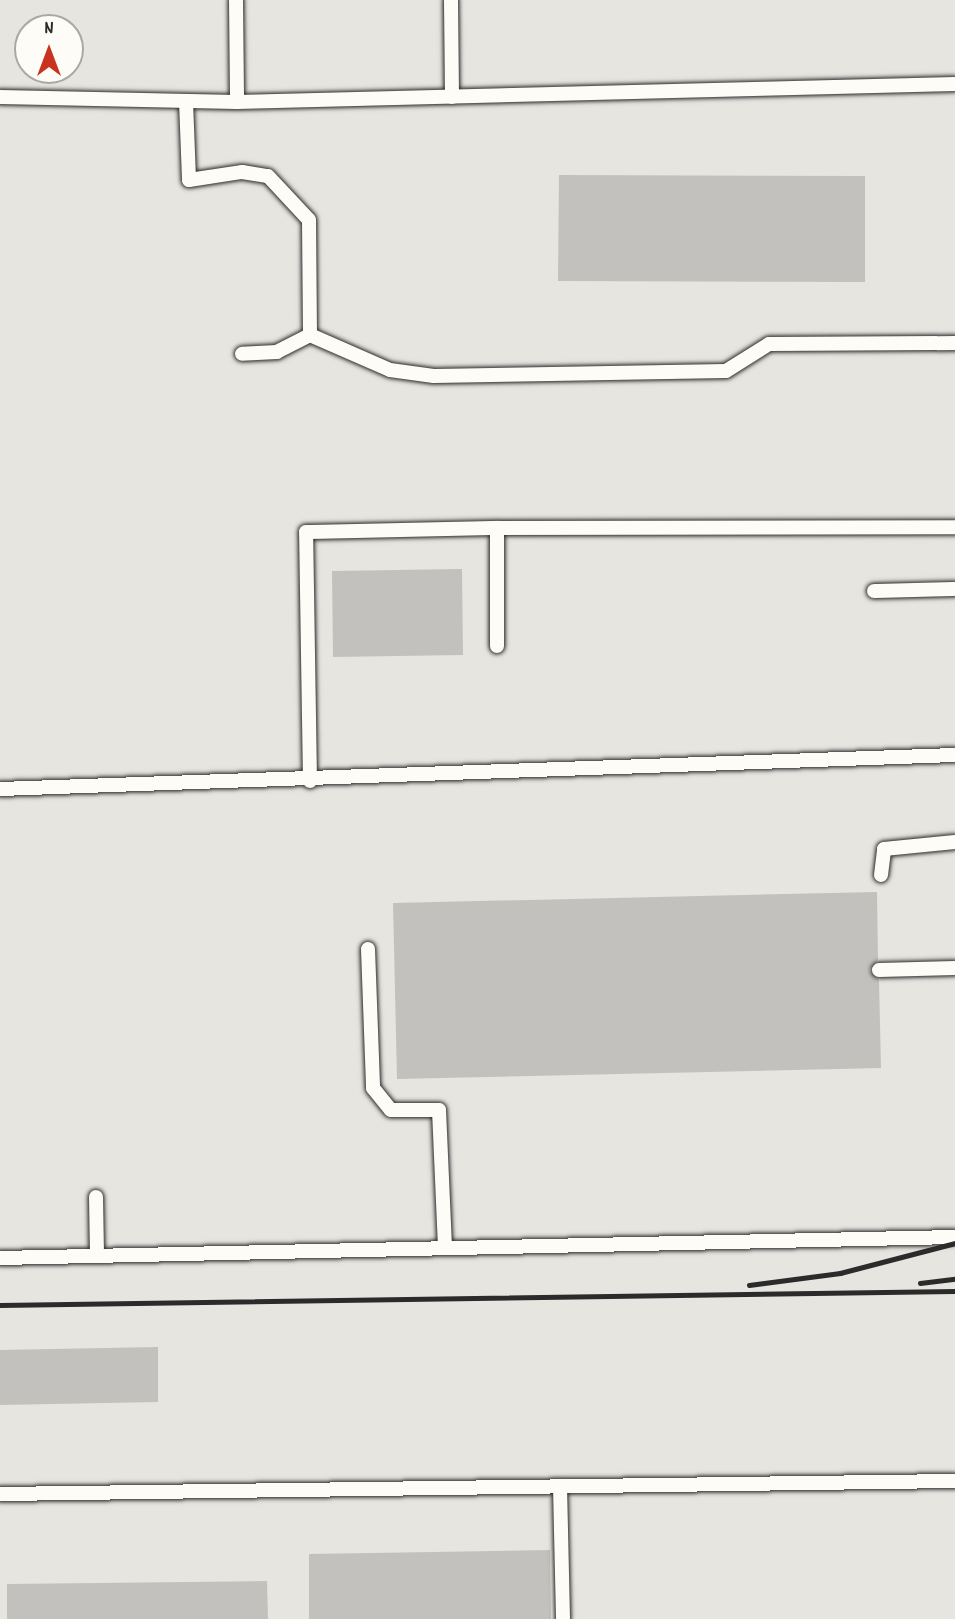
<!DOCTYPE html>
<style>
body{margin:0}
#map{position:relative;width:955px;height:1619px;overflow:hidden;background:#f5f4ef;font-family:Dekko,sans-serif}
div>[style]{position:absolute}
[style*='--x']{left:calc(var(--x)*1px);top:calc(var(--y)*1px);width:calc(var(--w)*1px);rotate:calc(var(--a)*1deg)}
.built>*{inset:0;background:#e6e5e0}
.building>*{inset:0;background:#c2c1be}
.roads{filter:drop-shadow(0 0 2px #2b2b2b) drop-shadow(0 0 2px #2b2b2b)}
.lane>*{height:14px;margin:-7px;padding:0 7px;transform-origin:7px;border-radius:7px;background:#fdfcf7}
.rail>*{height:5px;margin:-2.5px;padding:0 2.5px;transform-origin:2.5px;border-radius:2.5px;background:#2b2b2b}
span{translate:-50% -50%;white-space:nowrap;text-align:center;line-height:1.15;-webkit-text-stroke:7px #fdfcf7;paint-order:stroke}
.north{position:absolute;left:14px;top:14px;width:70px;height:70px;box-sizing:border-box;background:#fdfcf7;border:2px solid #a9a8a5;border-radius:50%;rotate:0deg;font-size:19px;font-weight:700;line-height:28px;text-align:center;color:#2b2b2b}
.north::after{content:'';display:block;margin:auto;width:24px;height:32px;background:#c8321e;clip-path:polygon(50% 0,100% 100%,50% 72%,0 100%)}
</style>
<div id="map">
<div class="built">
<i style="clip-path:polygon(evenodd,0 0,955px 0,955px 1619px,0 1619px,0 0,28px 28px,70px 28px,70px 70px,28px 70px,28px 28px)"></i>
</div>
<div class="building">
<i style="clip-path:polygon(559px 175px,865px 176px,865px 282px,558px 281px)"></i>
<i style="clip-path:polygon(462px 569px,463px 655px,333px 657px,332px 571px)"></i>
<i style="clip-path:polygon(877px 892px,878px 960px,869px 970px,879px 980px,881px 1068px,397px 1079px,393px 903px)"></i>
<i style="clip-path:polygon(158px 1347px,158px 1402px,0 1405px,0 1350px)"></i>
<i style="clip-path:polygon(550px 1550px,551px 1619px,309px 1619px,309px 1554px)"></i>
<i style="clip-path:polygon(267px 1581px,268px 1619px,7px 1619px,7px 1584px)"></i>
</div>
<div class="roads">
<div class="lane">
<i style="--x:236;--y:0;--w:102;--a:89.4"></i>
<i style="--x:451;--y:0;--w:97;--a:89.4"></i>
<i style="--x:0;--y:97;--w:237;--a:1.2"></i>
<i style="--x:237;--y:102;--w:718;--a:-1.44"></i>
<i style="--x:186;--y:101;--w:79;--a:87.8"></i>
<i style="--x:189;--y:180;--w:54;--a:-8.6"></i>
<i style="--x:242;--y:172;--w:26;--a:9"></i>
<i style="--x:268;--y:176;--w:60;--a:47"></i>
<i style="--x:309;--y:220;--w:115;--a:89.5"></i>
<i style="--x:310;--y:335;--w:37;--a:153"></i>
<i style="--x:277;--y:352;--w:35;--a:177"></i>
<i style="--x:310;--y:335;--w:87;--a:23.6"></i>
<i style="--x:390;--y:370;--w:44;--a:7.8"></i>
<i style="--x:434;--y:376;--w:292;--a:-1"></i>
<i style="--x:726;--y:371;--w:51;--a:-32.1"></i>
<i style="--x:769;--y:344;--w:186;--a:-0.3"></i>
<i style="--x:497;--y:528;--w:458;--a:-0.1"></i>
<i style="--x:874;--y:591;--w:81;--a:-1.4"></i>
<i style="--x:310;--y:781;--w:249;--a:-90.9"></i>
<i style="--x:306;--y:532;--w:191;--a:-1.2"></i>
<i style="--x:497;--y:528;--w:118;--a:90"></i>
<i style="--x:0;--y:789;--w:956;--a:-2.04"></i>
<i style="--x:881;--y:875;--w:26;--a:-83"></i>
<i style="--x:884;--y:849;--w:71;--a:-5.6"></i>
<i style="--x:368;--y:949;--w:139;--a:87.9"></i>
<i style="--x:373;--y:1088;--w:28;--a:51"></i>
<i style="--x:391;--y:1110;--w:48;--a:0"></i>
<i style="--x:439;--y:1110;--w:138;--a:87.5"></i>
<i style="--x:879;--y:970;--w:76;--a:-1.5"></i>
<i style="--x:96;--y:1197;--w:59;--a:89"></i>
<i style="--x:0;--y:1258;--w:955;--a:-1.26"></i>
<i style="--x:560;--y:1486;--w:133;--a:88.7"></i>
<i style="--x:0;--y:1494;--w:955;--a:-0.78"></i>
</div>
</div>
<div class="rail">
<i style="--x:920;--y:1283;--w:35;--a:-7"></i>
<i style="--x:749;--y:1285;--w:92;--a:-7.5"></i>
<i style="--x:840;--y:1273;--w:119;--a:-14.6"></i>
<i style="--x:0;--y:1305;--w:955;--a:-0.84"></i>
</div>
<div class="north">N</div>
</div>
